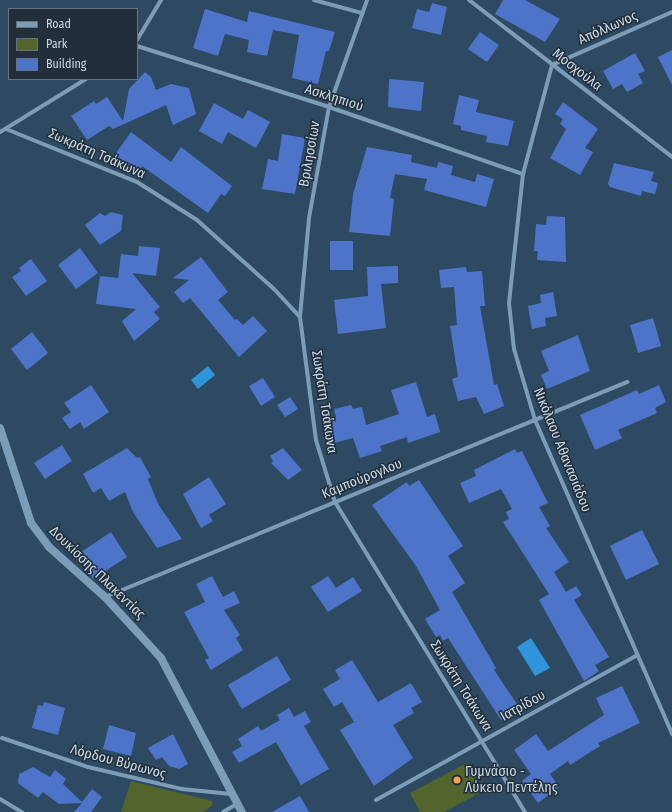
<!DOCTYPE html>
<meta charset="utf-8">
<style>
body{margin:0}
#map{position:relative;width:672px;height:812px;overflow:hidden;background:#2d4a62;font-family:"Fira Sans Condensed",sans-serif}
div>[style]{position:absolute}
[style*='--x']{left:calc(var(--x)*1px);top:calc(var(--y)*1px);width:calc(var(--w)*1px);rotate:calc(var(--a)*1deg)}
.green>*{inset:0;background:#53652d}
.water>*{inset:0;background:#3094da}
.building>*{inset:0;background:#4d74c9}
.street>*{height:4px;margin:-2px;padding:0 2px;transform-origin:2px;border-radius:2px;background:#7c9cb7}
.secondary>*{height:8px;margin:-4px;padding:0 4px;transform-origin:4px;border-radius:4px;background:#7c9cb7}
.dots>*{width:11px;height:11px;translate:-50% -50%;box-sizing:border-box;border:2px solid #222f3a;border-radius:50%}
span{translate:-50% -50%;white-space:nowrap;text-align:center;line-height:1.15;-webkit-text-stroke:3px #222f3a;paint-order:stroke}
.street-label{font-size:14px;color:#c9d9e8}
.poi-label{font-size:14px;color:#c9d9e8}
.left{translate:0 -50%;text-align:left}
.legend{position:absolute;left:8px;top:8px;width:130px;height:72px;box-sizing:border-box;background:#222f3a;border:1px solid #657380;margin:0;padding:5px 7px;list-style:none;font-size:12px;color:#c9d9e8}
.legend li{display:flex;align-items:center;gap:8px;height:20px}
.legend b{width:20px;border:1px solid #657380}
</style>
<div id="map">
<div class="green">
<i style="clip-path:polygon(467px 763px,483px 791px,444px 812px,420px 812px,410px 793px)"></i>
<i style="clip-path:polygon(131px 781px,212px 801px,213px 805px,203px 812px,121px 812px)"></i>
</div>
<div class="water">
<i style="clip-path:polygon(208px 366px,215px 375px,198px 389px,191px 380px)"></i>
<i style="clip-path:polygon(531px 638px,550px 668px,535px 676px,517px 647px)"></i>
</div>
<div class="building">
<i style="clip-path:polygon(503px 0,525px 0,560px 19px,545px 42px,495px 14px)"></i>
<i style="clip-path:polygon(432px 3px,447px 7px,441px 35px,412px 28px,417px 9px,429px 12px)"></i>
<i style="clip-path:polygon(205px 9px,247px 22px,249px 11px,335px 32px,329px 51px,326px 51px,318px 84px,292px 78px,299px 35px,273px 30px,267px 56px,247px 52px,249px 40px,225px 34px,218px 56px,193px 48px)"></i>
<i style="clip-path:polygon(480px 32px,499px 45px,487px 62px,468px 49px)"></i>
<i style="clip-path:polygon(672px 50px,672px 85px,658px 57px)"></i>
<i style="clip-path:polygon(635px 53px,645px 71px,638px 74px,643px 83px,627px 92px,622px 84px,613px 89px,603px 71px)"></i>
<i style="clip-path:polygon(145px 72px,151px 77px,156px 90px,171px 84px,189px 88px,196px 114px,173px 125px,166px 105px,113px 129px,109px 126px,87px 140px,71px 116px,94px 101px,96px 104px,107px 97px,123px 121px,129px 89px)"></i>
<i style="clip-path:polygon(389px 79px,424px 82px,421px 111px,388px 107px)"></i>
<i style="clip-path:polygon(459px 95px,479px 100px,476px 112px,514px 121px,508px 146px,486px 142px,487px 136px,461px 130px,461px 126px,453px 124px)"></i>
<i style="clip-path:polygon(563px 102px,598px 129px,585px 148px,593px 152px,580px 175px,550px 158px,566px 129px,560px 124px,563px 119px,555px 114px)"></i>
<i style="clip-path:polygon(214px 103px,243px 119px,248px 110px,270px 122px,256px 148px,228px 132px,222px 144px,199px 131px)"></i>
<i style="clip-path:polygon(131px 132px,171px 162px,181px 147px,232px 186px,225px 196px,221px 194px,208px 213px,142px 166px,137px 173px,114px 156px)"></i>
<i style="clip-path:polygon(282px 134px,305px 138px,295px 194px,262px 189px,268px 159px,278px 161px)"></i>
<i style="clip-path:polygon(367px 147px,412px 155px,411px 162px,437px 168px,438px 162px,453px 166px,451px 175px,475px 182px,477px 174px,494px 179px,486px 207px,424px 190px,427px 179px,395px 174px,390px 198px,394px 199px,390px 236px,349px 232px,353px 194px)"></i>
<i style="clip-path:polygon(614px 163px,654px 172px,651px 181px,658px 183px,655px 194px,642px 191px,641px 196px,610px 187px,608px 184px)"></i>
<i style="clip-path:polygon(111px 212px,123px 215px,121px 231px,100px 245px,85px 225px,100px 213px,105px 216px)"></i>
<i style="clip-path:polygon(547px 216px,565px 217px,566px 262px,537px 260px,538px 251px,534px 251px,536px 224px,546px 225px)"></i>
<i style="clip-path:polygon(330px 241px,353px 241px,353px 270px,330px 270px)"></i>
<i style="clip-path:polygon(139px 246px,160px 248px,156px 276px,132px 273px,160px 307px,154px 312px,160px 319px,134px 341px,122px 321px,136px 309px,96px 304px,100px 276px,118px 278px,121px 254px,138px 256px)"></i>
<i style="clip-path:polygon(80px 248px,98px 273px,76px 289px,58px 265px)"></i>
<i style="clip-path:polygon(201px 257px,228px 292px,218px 300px,235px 320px,237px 319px,243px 325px,253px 316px,267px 331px,239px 357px,190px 298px,183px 303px,174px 292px,189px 280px,173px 278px)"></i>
<i style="clip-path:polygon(31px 259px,47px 281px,26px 296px,12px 277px,21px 271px,19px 268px)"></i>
<i style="clip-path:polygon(398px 266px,398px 283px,381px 284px,386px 328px,338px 334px,334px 300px,368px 296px,367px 267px)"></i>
<i style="clip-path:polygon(466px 267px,467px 272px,482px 271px,485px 306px,480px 306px,494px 385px,497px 384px,504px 406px,484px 414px,476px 397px,458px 401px,452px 379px,458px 377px,450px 326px,457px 325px,454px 287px,441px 288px,439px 270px)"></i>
<i style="clip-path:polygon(553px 292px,557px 316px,545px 318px,546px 326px,532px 329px,528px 306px,541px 303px,540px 295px)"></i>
<i style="clip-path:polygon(653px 318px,661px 346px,638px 353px,630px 325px)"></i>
<i style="clip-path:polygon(32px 332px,48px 353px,27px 370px,11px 349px)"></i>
<i style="clip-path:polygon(578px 335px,590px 371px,547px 389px,541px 375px,549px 371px,541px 351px)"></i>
<i style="clip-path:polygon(263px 378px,275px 397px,261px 406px,249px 386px)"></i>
<i style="clip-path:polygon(416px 382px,427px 417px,435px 414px,440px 432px,408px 443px,407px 437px,380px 446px,382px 451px,360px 458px,353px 438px,334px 443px,328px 419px,336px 417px,334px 409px,351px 405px,353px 409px,362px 407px,366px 425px,399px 414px,391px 390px)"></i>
<i style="clip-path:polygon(91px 385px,109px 412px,84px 429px,80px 422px,70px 429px,62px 418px,71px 412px,64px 403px)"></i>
<i style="clip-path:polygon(659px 385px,666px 402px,655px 408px,657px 413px,618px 430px,622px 438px,595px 450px,580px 415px,637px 390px,639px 394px)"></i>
<i style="clip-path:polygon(290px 397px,298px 409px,285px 417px,277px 405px)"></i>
<i style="clip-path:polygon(62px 445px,72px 461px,45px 479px,34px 463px)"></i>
<i style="clip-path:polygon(127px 448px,137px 458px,140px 457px,151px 477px,148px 479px,158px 504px,182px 539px,157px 548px,133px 512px,125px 492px,109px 501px,101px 488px,93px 493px,83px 474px)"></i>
<i style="clip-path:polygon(283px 448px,302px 470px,288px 480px,271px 463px,273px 461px,270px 456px)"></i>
<i style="clip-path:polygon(515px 449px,517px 453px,522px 451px,548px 503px,539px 507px,550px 526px,546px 528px,569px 562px,554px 572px,566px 592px,576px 586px,582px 595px,574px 600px,609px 657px,595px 665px,599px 671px,584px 681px,539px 600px,549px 594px,503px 522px,509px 519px,506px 512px,512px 509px,501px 489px,469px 503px,460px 483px,476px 476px,474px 470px)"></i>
<i style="clip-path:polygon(209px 477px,226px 504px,209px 515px,213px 521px,201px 528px,183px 494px)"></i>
<i style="clip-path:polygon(419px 480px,463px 546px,448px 556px,465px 583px,452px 592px,496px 668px,494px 670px,519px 707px,501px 720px,448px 638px,443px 641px,440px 635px,436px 637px,425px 619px,440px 610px,416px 566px,372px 505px,407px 482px,409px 486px)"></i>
<i style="clip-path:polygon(642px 530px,659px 564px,626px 580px,610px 546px)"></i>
<i style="clip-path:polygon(111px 532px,127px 557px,93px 579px,78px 554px)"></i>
<i style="clip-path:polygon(212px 576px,223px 597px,234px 591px,240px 603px,224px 610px,240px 635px,236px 638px,243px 650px,211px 670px,205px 660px,209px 658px,184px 612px,205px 602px,196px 584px)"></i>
<i style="clip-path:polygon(328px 576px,336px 588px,353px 577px,362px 591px,328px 612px,311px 587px)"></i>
<i style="clip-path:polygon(277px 656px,291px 680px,242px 709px,228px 685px)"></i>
<i style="clip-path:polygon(352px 660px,378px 702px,411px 683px,422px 702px,411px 708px,414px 713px,393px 725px,413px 758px,374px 786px,340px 730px,354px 722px,342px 702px,334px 707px,323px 689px,340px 679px,335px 670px)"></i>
<i style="clip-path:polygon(622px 686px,640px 723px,598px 743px,600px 746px,570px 765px,568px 761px,550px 774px,559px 787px,538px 803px,522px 781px,531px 774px,514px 750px,536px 734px,548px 751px,604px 715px,596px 698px)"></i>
<i style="clip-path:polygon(44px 702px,65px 708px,58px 735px,32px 728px,38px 705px,43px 706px)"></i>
<i style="clip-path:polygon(289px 708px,294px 717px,305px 711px,311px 722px,304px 726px,329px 769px,301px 785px,276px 742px,239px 763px,232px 752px,242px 746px,238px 739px,258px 726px,261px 731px,280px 720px,277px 715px)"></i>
<i style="clip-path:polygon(109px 725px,136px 733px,131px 756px,103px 749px)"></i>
<i style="clip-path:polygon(173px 734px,188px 764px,179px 769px,169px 766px,162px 757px,156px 760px,148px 748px)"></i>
<i style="clip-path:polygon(33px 767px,50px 777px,55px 770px,66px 779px,63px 784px,82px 802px,92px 789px,102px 797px,91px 812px,74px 812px,82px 803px,59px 804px,43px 792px,38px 798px,18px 783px,19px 774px)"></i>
<i style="clip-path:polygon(300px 796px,309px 812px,272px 812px)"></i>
</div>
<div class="street">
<i style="--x:314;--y:0;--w:50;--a:15.2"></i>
<i style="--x:469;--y:0;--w:257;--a:37.7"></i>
<i style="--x:672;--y:12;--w:131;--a:156.2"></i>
<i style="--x:552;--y:65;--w:113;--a:104.9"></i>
<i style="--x:523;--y:174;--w:130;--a:96.2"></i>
<i style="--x:509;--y:303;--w:46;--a:83.8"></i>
<i style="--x:514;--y:349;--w:74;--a:73.5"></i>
<i style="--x:535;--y:420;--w:343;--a:66.4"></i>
<i style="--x:137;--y:40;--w:47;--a:-59"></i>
<i style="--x:137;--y:46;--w:201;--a:17.6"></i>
<i style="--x:329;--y:107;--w:205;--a:19.1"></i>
<i style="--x:6;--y:129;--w:141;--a:22"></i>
<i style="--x:137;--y:182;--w:71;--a:32.3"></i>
<i style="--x:197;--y:220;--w:103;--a:41.9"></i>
<i style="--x:274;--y:289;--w:38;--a:47"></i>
<i style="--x:300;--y:317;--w:124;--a:82.6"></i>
<i style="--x:316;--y:440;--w:65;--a:73"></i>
<i style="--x:335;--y:502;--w:364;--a:58.5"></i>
<i style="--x:0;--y:132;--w:101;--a:-31.6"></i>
<i style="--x:300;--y:317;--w:99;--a:-84.8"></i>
<i style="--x:309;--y:218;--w:113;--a:-79.8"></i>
<i style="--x:329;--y:107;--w:114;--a:-70.4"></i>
<i style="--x:105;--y:597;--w:565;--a:-22.39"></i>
<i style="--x:2;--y:738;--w:91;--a:18.6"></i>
<i style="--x:88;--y:767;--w:97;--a:13.2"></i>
<i style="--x:182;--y:789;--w:49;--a:5.8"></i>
<i style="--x:0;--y:799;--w:26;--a:31"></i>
<i style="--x:376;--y:800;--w:299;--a:-29"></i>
<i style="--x:223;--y:812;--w:16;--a:-30"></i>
</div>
<div class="secondary">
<i style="--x:0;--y:428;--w:100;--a:71.9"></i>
<i style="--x:31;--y:523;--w:30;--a:53"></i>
<i style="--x:49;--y:547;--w:75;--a:41.8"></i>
<i style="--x:105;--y:597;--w:83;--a:47.4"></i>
<i style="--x:161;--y:658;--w:174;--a:62.3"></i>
</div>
<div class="dots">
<i style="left:457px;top:780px;background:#f6a248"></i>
</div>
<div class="street-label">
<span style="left:608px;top:28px;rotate:-24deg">Απόλλωνος</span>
<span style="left:577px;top:70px;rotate:38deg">Μοσχούλα</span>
<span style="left:334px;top:98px;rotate:18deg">Ασκληπιού</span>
<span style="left:97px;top:154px;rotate:24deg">Σωκράτη Τσάκωνα</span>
<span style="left:310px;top:154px;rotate:-80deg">Βριλησσίων</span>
<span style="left:324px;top:402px;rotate:81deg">Σωκράτη Τσάκωνα</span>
<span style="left:562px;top:450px;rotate:68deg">Νικόλαου Αθανασιάδου</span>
<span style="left:362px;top:479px;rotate:-22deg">Καμπούρογλου</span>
<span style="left:97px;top:573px;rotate:44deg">Δουκίσσης Πλακεντίας</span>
<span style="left:461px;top:686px;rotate:58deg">Σωκράτη Τσάκωνα</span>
<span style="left:523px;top:706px;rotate:-29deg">Ιατρίδου</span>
<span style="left:118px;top:762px;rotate:15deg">Λόρδου Βύρωνος</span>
</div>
<div class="poi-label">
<span class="left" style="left:465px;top:780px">Γυμνάσιο -<br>Λύκειο Πεντέλης</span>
</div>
<ul class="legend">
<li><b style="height:5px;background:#7c9cb7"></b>Road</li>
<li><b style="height:11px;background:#53652d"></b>Park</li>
<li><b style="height:11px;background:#4d74c9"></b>Building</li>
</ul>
</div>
